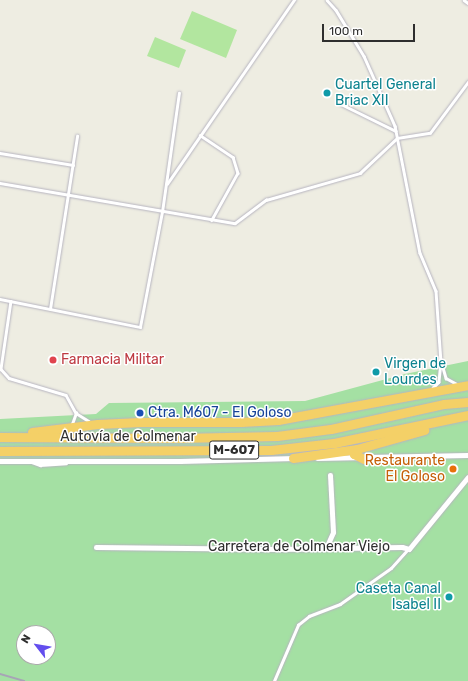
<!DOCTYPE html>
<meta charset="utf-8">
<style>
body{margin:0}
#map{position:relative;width:468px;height:681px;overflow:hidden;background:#eeede2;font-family:Rubik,sans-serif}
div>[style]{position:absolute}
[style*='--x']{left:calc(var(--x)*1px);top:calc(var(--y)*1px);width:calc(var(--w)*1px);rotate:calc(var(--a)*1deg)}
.green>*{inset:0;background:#a4e0a3}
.pitch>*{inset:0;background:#b2e69f}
.roads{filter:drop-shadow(0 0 1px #b7b5c0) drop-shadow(0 0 1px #b7b5c0)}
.lane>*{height:2.5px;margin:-1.25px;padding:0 1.25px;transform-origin:1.25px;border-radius:1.25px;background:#fff}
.street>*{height:5px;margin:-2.5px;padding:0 2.5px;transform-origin:2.5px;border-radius:2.5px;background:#fff}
.highway>*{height:9px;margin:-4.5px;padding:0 4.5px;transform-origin:4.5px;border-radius:4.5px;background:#f4d067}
.rail>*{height:2px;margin:-1px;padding:0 1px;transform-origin:1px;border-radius:1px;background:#a7a4b6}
.dots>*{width:11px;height:11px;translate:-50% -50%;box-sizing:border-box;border:2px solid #fff;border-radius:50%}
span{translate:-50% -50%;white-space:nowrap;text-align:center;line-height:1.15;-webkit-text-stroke:3px #fff;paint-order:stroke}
.shield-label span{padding:1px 3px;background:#fff;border:1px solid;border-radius:3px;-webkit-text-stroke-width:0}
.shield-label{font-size:13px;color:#2e2e2e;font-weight:700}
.culture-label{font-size:14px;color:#0d838f}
.left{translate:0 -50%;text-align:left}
.right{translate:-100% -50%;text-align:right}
.health-label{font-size:14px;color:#be3a42}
.transit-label{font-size:14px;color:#164399}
.street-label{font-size:14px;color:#2e2e2e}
.food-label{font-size:14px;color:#c56008}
.north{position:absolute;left:16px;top:625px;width:40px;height:40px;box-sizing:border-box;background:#fff;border:1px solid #ababab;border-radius:50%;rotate:301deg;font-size:11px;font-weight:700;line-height:16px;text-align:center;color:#2e2e2e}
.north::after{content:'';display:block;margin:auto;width:14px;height:18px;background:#634eee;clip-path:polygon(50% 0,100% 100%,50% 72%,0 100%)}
.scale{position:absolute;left:322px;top:24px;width:93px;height:18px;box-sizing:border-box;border:2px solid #2e2e2e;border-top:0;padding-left:5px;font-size:12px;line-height:14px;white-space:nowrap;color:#2e2e2e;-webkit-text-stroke:3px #fff;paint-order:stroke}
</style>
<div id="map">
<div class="green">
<i style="clip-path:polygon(evenodd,468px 361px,468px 681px,0 681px,0 419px,96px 414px,109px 403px,305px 401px,405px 374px,468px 361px,24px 633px,48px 633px,48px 657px,24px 657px,24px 633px)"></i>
</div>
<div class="pitch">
<i style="clip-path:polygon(192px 11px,237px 30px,226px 58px,180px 39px)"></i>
<i style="clip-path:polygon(155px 37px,186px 50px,179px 68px,147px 56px)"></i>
</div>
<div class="roads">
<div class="lane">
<i style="--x:327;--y:0;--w:13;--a:48"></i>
<i style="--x:336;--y:10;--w:54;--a:58.7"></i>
<i style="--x:364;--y:56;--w:77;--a:66.1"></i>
<i style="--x:395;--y:126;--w:129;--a:78.9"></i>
<i style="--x:420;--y:253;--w:41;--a:67.2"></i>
<i style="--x:436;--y:291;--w:71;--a:86"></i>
<i style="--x:441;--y:362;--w:20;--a:96"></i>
<i style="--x:439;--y:382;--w:8;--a:135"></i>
<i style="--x:464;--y:0;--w:5;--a:37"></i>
<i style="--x:341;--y:104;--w:61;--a:26.1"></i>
<i style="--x:200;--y:135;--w:40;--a:34"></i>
<i style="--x:233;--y:157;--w:17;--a:73"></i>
<i style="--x:238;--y:173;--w:54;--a:119"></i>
<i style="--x:0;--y:153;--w:74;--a:9.3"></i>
<i style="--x:0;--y:183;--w:238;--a:9.7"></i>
<i style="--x:235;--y:223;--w:39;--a:-37"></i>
<i style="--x:266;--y:200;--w:98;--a:-16"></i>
<i style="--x:360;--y:173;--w:51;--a:-43.4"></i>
<i style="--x:397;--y:138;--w:33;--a:-9"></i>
<i style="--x:430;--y:133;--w:64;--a:-53.3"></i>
<i style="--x:167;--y:184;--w:224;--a:-55.4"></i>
<i style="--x:0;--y:299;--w:143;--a:11.3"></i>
<i style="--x:140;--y:327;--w:117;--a:-79.2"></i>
<i style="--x:162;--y:212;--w:120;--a:-81.9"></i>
<i style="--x:11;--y:301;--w:69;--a:98.4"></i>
<i style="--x:1;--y:369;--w:12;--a:48"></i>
<i style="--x:9;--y:378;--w:59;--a:16.6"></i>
<i style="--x:66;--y:395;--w:21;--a:61"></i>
<i style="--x:76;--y:413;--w:15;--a:32"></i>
<i style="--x:50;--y:309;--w:175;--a:-81.1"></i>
<i style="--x:442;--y:364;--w:15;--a:74"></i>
<i style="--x:446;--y:378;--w:13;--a:29"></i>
<i style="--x:72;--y:424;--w:12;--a:-70"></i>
<i style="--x:32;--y:462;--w:9;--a:21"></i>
<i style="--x:40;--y:465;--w:26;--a:-4"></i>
<i style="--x:274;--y:681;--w:61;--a:-66.8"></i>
<i style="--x:298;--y:625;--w:14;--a:-39"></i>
<i style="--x:309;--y:616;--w:33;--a:-21"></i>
<i style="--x:340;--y:604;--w:62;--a:-35.2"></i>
<i style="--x:391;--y:568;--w:25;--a:-48"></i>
</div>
<div class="street">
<i style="--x:317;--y:458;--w:151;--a:-1.1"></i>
<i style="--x:0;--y:461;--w:180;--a:0"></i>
<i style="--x:180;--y:461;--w:115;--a:-1.5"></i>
<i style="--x:96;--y:547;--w:182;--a:0.6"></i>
<i style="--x:278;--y:549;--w:124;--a:-0.9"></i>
<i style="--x:402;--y:547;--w:7;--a:16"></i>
<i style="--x:409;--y:549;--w:93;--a:-50.7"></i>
<i style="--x:326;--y:548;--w:17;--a:-66"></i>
<i style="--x:333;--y:532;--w:57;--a:-93"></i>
</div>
<div class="highway">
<i style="--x:32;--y:432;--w:66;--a:-6.9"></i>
<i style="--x:98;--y:424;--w:42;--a:-2.7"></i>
<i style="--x:140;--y:422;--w:101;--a:0"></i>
<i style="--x:241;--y:422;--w:37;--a:-3"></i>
<i style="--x:278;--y:420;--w:193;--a:-10.4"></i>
<i style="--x:0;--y:437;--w:178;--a:0.3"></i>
<i style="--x:178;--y:438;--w:99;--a:-1.2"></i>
<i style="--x:277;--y:436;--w:54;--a:-7.4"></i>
<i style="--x:331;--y:429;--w:116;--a:-12.5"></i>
<i style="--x:444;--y:404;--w:24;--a:-5"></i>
<i style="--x:357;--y:449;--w:6;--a:121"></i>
<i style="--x:354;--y:454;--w:11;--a:27"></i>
<i style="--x:0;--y:451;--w:271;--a:-0.2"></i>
<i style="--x:271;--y:450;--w:63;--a:-6.3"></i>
<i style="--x:334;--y:443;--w:137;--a:-11.8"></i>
<i style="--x:293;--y:458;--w:65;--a:-8"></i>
<i style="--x:357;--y:449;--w:70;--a:-15.8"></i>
</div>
</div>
<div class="rail">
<i style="--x:0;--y:674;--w:25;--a:16"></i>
</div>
<div class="dots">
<i style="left:327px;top:93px;background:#0f9aa8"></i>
<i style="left:53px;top:360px;background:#e0444e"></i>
<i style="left:376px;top:372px;background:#0f9aa8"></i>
<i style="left:140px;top:413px;background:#1a4fb4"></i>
<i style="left:453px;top:469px;background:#e8710a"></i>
<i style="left:449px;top:597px;background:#0f9aa8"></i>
</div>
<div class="shield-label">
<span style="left:234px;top:450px">M-607</span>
</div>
<div class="culture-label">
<span class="left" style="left:335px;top:93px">Cuartel General<br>Briac XII</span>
<span class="left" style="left:384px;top:372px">Virgen de<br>Lourdes</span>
<span class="right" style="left:441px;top:597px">Caseta Canal<br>Isabel II</span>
</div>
<div class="health-label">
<span class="left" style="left:61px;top:360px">Farmacia Militar</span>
</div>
<div class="transit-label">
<span class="left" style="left:148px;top:413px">Ctra. M607 - El Goloso</span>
</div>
<div class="street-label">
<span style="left:128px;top:437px">Autovía de Colmenar</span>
<span style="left:299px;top:547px">Carretera de Colmenar Viejo</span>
</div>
<div class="food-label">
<span class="right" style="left:445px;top:469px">Restaurante<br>El Goloso</span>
</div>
<div class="north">N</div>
<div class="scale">100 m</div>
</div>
